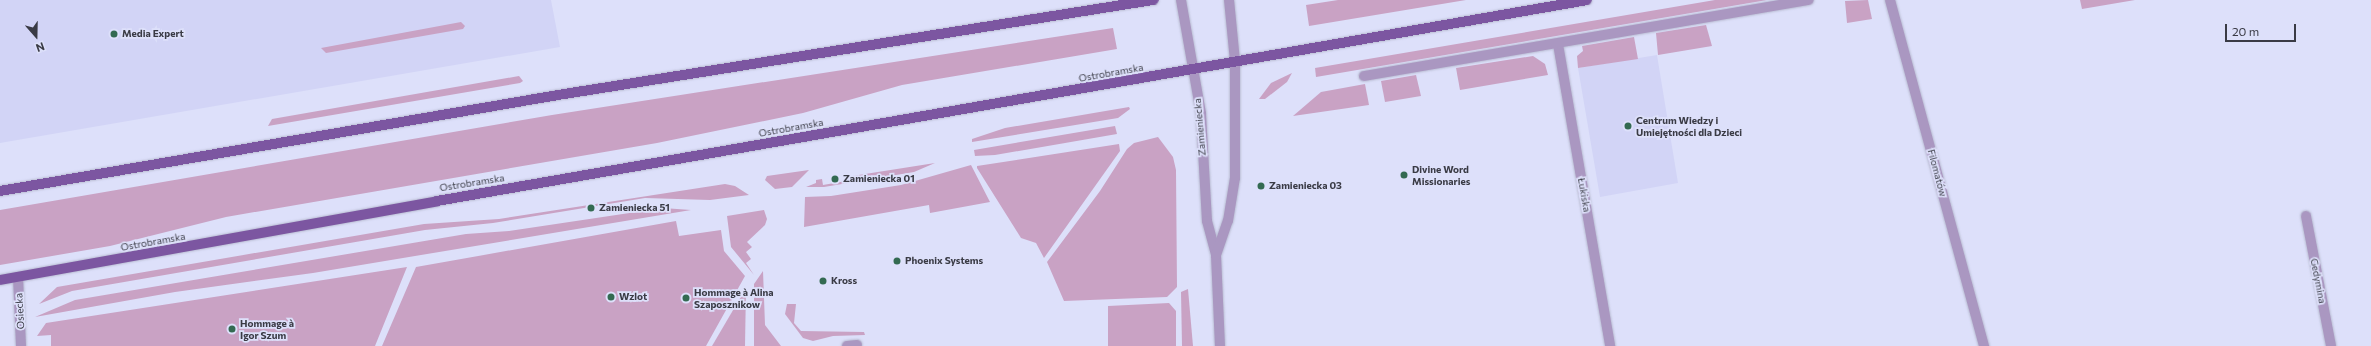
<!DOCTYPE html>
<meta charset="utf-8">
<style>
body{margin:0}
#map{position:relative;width:2371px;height:346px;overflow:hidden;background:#dde0fa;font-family:Commissioner,sans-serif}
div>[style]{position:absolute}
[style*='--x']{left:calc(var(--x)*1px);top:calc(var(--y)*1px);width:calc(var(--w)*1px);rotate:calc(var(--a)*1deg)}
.built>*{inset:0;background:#d2d4f6}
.green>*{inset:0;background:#c9a2c4}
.roads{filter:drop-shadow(0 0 1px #b9bcd2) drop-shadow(0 0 1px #b9bcd2)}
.minor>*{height:10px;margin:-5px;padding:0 5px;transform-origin:5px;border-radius:5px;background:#aa97c1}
.tertiary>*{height:10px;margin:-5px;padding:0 5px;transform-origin:5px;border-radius:5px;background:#aa97c1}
.primary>*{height:10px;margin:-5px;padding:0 5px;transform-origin:5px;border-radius:5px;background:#7c56a1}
.dots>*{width:11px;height:11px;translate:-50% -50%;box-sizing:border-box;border:2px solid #dde0fa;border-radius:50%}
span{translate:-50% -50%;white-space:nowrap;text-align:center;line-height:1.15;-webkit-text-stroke:3.5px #dde0fa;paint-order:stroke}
.poi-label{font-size:10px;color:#3a3b45;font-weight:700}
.left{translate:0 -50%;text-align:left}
.street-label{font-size:10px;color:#3a3b45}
.north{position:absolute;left:16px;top:16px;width:40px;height:40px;-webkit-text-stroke:3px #dde0fa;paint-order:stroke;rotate:160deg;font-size:11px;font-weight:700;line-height:16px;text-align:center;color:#3a3b45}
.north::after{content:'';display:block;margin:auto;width:14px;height:18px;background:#3a3b45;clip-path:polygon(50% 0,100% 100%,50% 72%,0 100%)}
.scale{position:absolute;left:2225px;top:24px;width:71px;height:18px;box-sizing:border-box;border:2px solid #3a3b45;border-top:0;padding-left:5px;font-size:12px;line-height:14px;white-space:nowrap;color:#3a3b45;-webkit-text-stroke:3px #dde0fa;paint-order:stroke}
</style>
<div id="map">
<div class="built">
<i style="clip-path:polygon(0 0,551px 0,560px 47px,0 143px)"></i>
<i style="clip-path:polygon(1657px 55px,1678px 183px,1600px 197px,1578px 68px)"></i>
</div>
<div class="green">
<i style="clip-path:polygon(1338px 0,1466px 0,1309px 26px,1306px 5px)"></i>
<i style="clip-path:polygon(1715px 0,1767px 0,1316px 77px,1315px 68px)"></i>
<i style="clip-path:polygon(1868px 0,1872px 19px,1847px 23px,1845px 1px)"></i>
<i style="clip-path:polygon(2080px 0,2135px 0,2082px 9px)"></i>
<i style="clip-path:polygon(461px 22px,465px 26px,463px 29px,326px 53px,321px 48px)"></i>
<i style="clip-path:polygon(1706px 25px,1712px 46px,1658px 55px,1656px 33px)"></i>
<i style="clip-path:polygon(1113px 28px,1117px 49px,902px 85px,803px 113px,657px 143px,226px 217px,110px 246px,0 265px,0 210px,552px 115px)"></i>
<i style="clip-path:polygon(1634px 37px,1638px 59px,1578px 68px,1577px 56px,1583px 51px,1582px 46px)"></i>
<i style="clip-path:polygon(1533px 56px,1545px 64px,1548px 75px,1460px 90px,1456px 68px)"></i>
<i style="clip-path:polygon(1292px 73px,1287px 82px,1265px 99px,1259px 99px,1271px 83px)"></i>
<i style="clip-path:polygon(1416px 75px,1421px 96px,1385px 102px,1381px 81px)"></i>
<i style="clip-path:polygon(519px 76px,523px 81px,520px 83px,268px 126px,272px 119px)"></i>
<i style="clip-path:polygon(1365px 84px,1369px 105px,1293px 116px,1321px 92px)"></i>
<i style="clip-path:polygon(1129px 107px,1130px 109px,1118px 118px,972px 142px,972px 139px,1005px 128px)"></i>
<i style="clip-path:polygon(1115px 126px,1117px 134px,995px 155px,975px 156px,974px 150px)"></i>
<i style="clip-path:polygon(1158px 137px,1173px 157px,1176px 170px,1177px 287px,1167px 297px,1064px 301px,1047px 262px,1100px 191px,1127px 149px,1134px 143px)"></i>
<i style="clip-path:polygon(1119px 144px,1120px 151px,1044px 258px,1036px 243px,1021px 238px,977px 168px,977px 166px)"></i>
<i style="clip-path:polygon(935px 163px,914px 172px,824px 187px,806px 187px,816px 183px,816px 180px,822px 179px,823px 185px,846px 181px,846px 177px)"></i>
<i style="clip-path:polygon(971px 165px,990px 202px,930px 213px,929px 205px,804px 227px,805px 197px,831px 196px,901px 185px)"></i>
<i style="clip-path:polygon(809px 170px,792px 187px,775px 189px,765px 180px,767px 176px)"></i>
<i style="clip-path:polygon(725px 184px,735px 186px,749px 195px,710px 200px,645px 198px,493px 223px,425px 230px,72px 291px,39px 304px,57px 287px,424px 224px,499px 219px)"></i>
<i style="clip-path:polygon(663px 208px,691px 210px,313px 273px,175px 292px,35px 317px,75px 300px,466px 234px,509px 231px)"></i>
<i style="clip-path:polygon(764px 210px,767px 219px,765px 225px,747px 242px,752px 247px,746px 252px,751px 259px,746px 263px,754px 275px,731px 247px,727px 216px)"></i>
<i style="clip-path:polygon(676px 221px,679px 236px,721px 230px,724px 251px,745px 276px,706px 346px,382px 346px,416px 267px)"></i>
<i style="clip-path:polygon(407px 267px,375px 346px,51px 346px,51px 335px,37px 336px,46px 323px)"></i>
<i style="clip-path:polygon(763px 271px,765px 325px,781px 346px,754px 346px,754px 284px)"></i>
<i style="clip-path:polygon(746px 288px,745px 346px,712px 346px)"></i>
<i style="clip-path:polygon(1188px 289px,1193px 346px,1182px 346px,1181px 292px)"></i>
<i style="clip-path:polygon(1169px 303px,1176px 311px,1176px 346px,1108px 346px,1108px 306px)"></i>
<i style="clip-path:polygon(787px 304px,796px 304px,794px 323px,801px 331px,864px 332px,865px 335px,833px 336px,813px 341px,803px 338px,785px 314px)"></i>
</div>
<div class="roads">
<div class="minor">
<i style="--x:1890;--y:0;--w:359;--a:74.8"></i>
<i style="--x:1558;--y:44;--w:306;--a:80.2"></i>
<i style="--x:1364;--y:76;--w:451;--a:-9.7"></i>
<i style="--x:2306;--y:216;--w:132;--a:79.1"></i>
<i style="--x:18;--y:277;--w:69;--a:87.5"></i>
<i style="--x:847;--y:346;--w:10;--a:-6"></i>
</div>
<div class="tertiary">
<i style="--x:1181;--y:0;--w:116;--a:80"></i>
<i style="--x:1201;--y:114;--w:107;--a:86.8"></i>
<i style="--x:1207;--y:221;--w:35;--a:75"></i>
<i style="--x:1216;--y:255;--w:91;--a:87.5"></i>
<i style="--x:1216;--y:255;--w:36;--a:-71"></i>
<i style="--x:1228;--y:221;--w:44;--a:-80.8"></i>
<i style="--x:1235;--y:178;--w:117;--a:-90"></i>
<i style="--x:1235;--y:61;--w:61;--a:-95.6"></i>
</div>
<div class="primary">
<i style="--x:0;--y:191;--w:566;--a:-9.76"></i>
<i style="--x:558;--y:95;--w:603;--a:-9.07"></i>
<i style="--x:0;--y:280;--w:444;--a:-10.2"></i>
<i style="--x:437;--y:201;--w:1167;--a:-9.91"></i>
</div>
</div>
<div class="dots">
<i style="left:114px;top:34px;background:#336a51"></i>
<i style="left:1628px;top:126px;background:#336a51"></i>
<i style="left:1404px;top:175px;background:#336a51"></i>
<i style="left:835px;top:179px;background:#336a51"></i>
<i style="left:1261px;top:186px;background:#336a51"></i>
<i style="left:591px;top:208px;background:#336a51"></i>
<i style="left:897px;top:261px;background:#336a51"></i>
<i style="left:823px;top:281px;background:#336a51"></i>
<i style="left:611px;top:297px;background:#336a51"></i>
<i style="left:686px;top:298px;background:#336a51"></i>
<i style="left:232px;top:329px;background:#336a51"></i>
</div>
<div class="poi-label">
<span class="left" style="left:122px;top:34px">Media Expert</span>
<span class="left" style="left:1636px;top:126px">Centrum Wiedzy i<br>Umiejętności dla Dzieci</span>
<span class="left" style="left:1412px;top:175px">Divine Word<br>Missionaries</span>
<span class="left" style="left:843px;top:179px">Zamieniecka 01</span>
<span class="left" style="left:1269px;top:186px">Zamieniecka 03</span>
<span class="left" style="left:599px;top:208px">Zamieniecka 51</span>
<span class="left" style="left:905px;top:261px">Phoenix Systems</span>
<span class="left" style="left:831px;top:281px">Kross</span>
<span class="left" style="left:694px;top:298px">Hommage à Alina<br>Szaposznikow</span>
<span class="left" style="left:619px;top:297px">Wzlot</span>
<span class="left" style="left:240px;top:329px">Hommage à<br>Igor Szum</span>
</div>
<div class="street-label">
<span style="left:1111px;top:73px;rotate:-10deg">Ostrobramska</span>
<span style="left:1200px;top:127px;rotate:-95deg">Zamieniecka</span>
<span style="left:791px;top:128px;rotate:-10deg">Ostrobramska</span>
<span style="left:1937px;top:173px;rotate:75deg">Filomatów</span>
<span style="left:472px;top:183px;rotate:-9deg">Ostrobramska</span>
<span style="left:1584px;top:195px;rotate:80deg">Łukiska</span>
<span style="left:153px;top:242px;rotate:-10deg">Ostrobramska</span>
<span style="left:2318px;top:281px;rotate:79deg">Gedymina</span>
<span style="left:20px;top:311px;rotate:-93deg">Osiecka</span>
</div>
<div class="north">N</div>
<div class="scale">20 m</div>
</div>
